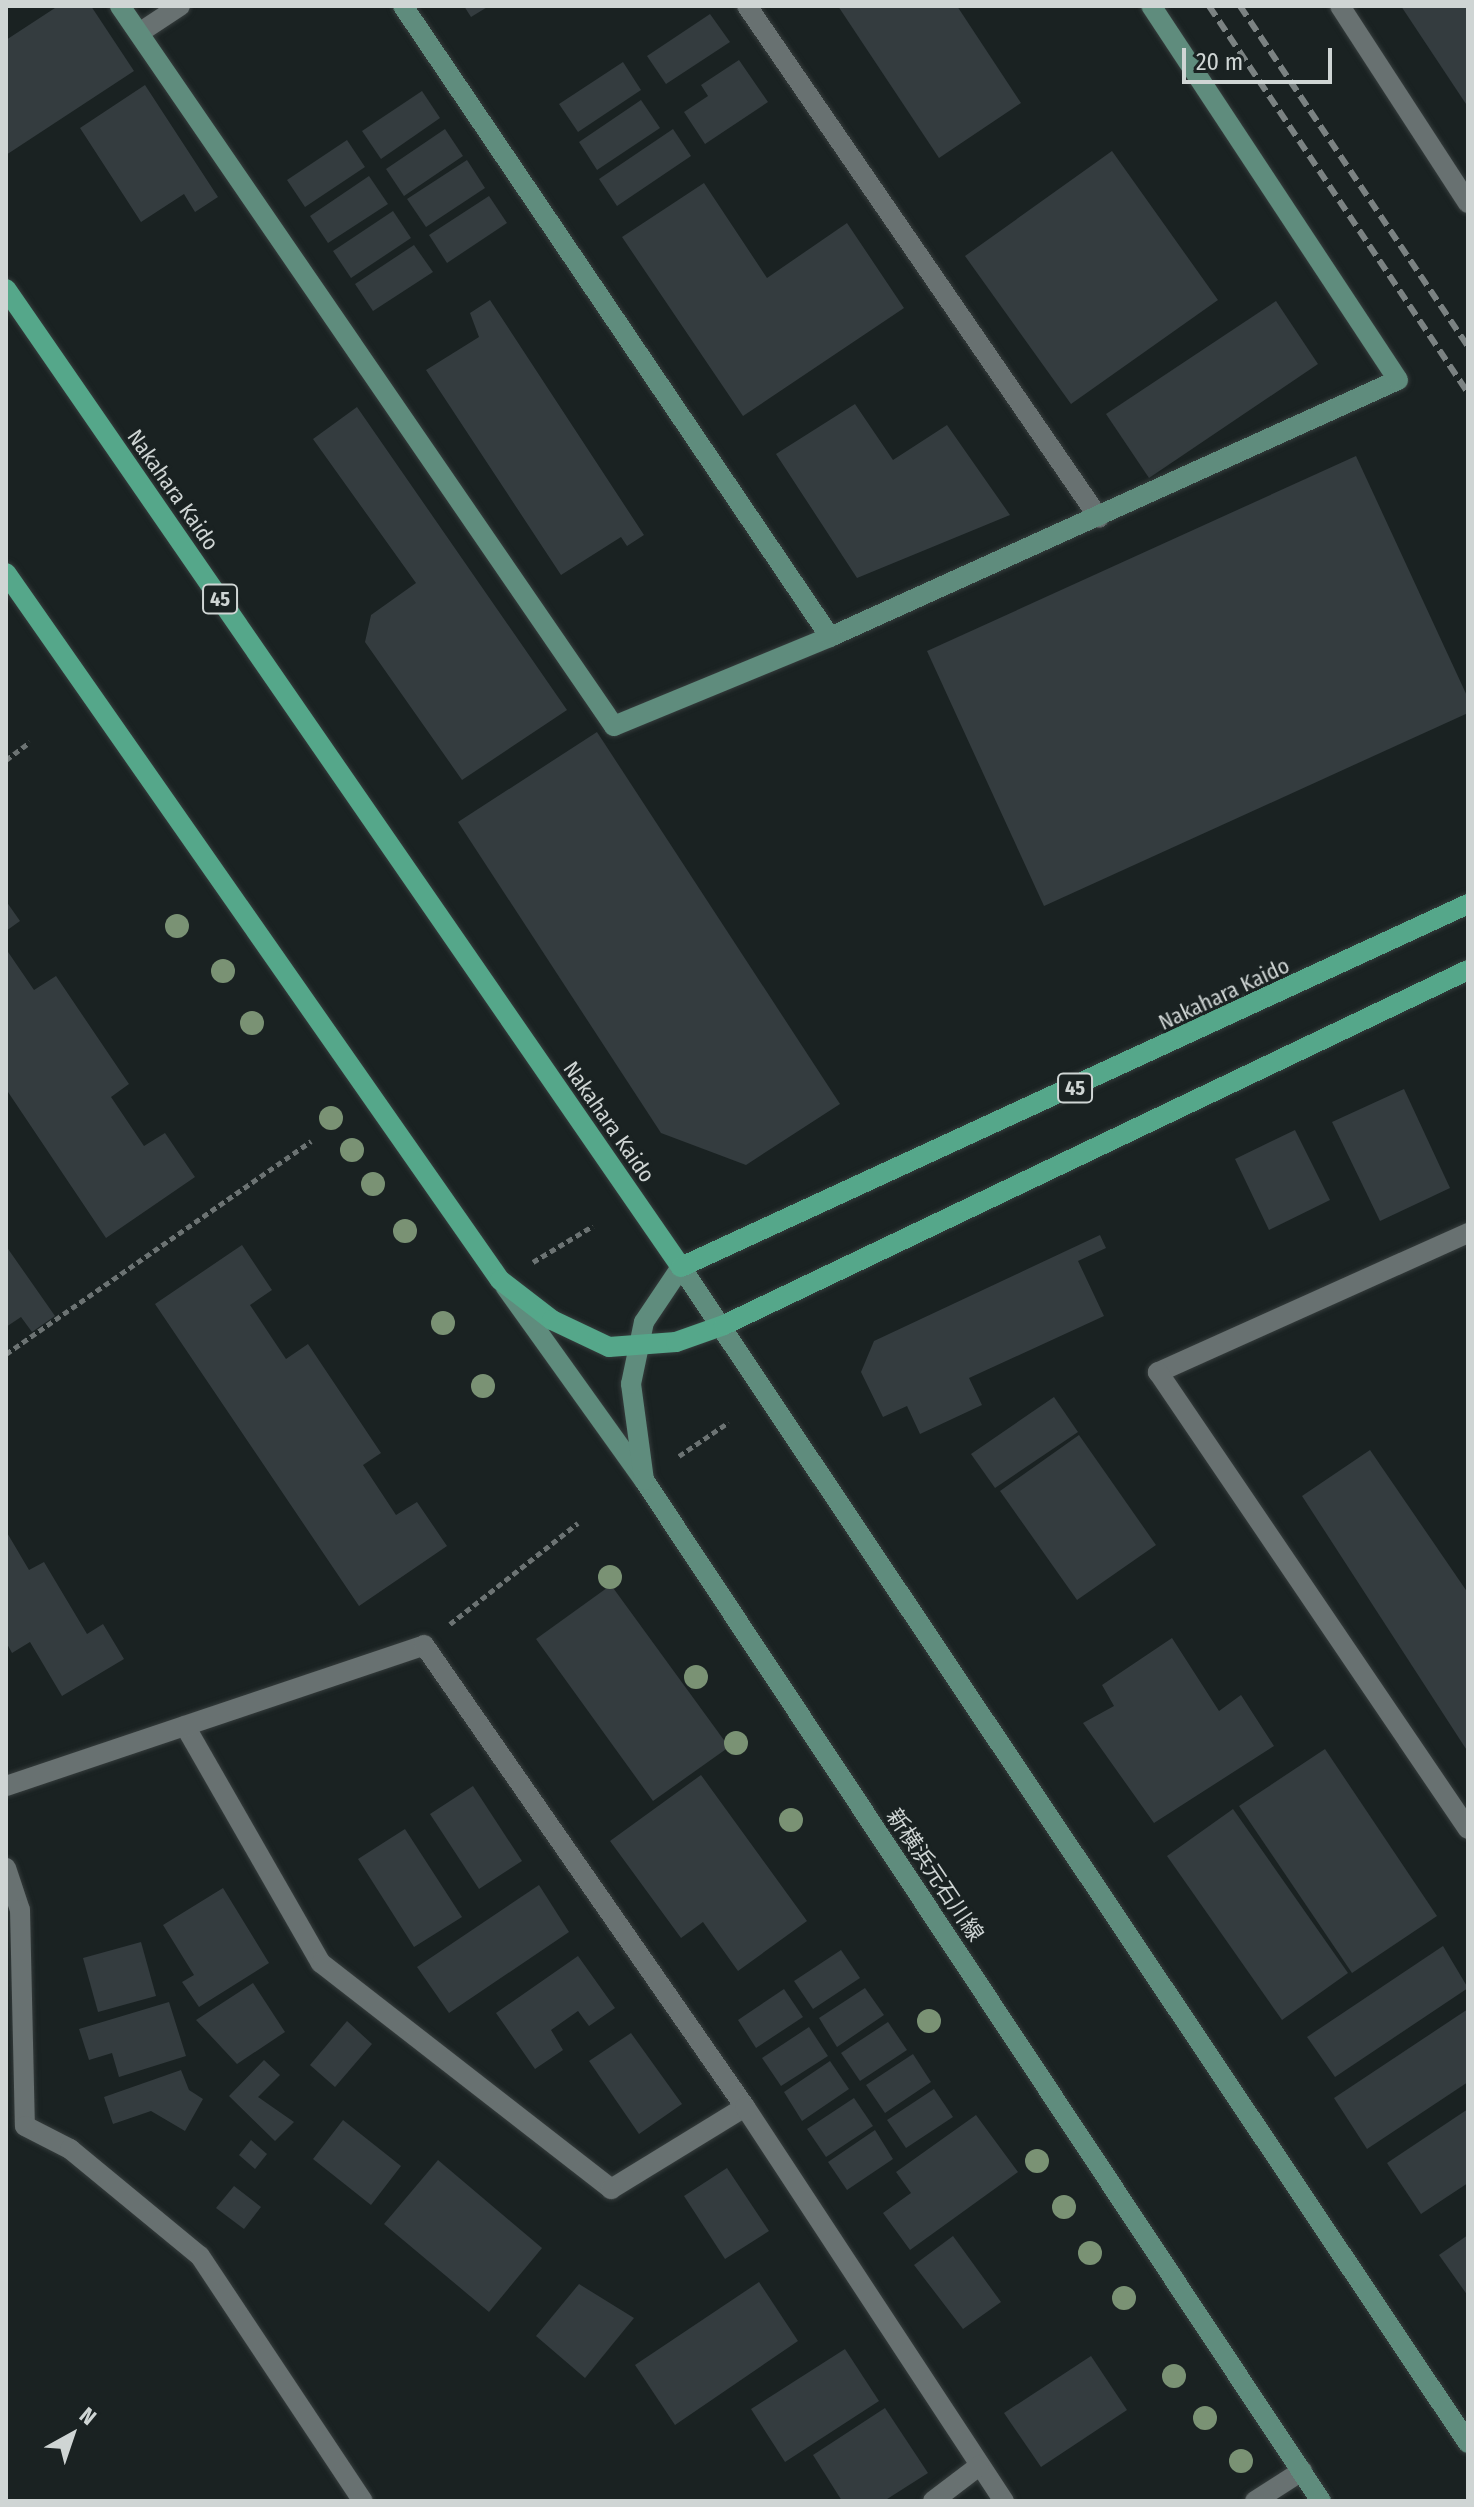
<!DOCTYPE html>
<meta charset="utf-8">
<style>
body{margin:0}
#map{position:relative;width:1474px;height:2507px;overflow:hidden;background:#1a2222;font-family:"Fira Sans Condensed","Noto Sans JP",sans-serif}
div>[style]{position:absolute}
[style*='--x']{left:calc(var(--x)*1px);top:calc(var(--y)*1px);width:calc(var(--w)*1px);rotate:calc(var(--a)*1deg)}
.building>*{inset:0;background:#343c3f}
.path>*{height:5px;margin-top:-2.5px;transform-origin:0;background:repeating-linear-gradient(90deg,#6c7373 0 6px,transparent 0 10px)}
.roads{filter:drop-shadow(0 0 2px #353c3c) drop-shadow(0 0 2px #353c3c)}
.lane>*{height:20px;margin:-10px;padding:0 10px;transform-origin:10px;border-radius:10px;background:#687171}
.street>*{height:20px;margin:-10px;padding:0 10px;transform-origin:10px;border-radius:10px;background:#687171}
.secondary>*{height:20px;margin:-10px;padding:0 10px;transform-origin:10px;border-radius:10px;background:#5f8c7d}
.primary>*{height:20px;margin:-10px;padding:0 10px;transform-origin:10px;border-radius:10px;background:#55a78a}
.rail>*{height:6px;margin-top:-3px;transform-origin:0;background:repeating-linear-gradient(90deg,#7b8282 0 12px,transparent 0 18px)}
.trees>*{width:24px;height:24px;margin:-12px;border-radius:50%;background:#7a9274}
span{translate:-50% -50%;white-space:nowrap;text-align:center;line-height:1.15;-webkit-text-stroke:6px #1a2222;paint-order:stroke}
.shield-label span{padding:2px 6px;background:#1a2222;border:2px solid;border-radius:6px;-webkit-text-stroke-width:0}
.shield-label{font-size:20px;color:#cfd5d4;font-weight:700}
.street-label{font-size:22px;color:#cfd5d4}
.frame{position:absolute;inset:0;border:8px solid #cfd5d4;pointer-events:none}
.north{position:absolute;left:32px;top:2395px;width:80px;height:80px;-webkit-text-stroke:6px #1a2222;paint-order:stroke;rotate:40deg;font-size:22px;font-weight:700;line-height:32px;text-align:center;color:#cfd5d4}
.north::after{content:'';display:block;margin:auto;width:28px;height:36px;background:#cfd5d4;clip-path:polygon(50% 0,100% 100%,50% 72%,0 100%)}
.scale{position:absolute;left:1182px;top:48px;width:150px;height:36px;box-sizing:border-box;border:4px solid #cfd5d4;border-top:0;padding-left:10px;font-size:24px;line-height:28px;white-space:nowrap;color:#cfd5d4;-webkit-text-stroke:6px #1a2222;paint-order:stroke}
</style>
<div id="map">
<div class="building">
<i style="clip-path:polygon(58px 6px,91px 6px,134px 71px,6px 155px,6px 40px)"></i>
<i style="clip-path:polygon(464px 6px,489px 6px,471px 17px)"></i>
<i style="clip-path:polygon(838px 6px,957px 6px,1021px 103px,939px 158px)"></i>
<i style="clip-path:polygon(1401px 6px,1468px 6px,1468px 107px)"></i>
<i style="clip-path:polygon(710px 14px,730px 42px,666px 84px,647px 56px)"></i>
<i style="clip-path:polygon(739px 60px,768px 102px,705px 144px,684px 112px,708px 96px,701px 85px)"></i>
<i style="clip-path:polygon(623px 62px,641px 90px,578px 132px,559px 104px)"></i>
<i style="clip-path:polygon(145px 85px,218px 197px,195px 212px,184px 194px,141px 222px,80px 128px)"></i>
<i style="clip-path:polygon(422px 91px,440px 118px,381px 159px,362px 131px)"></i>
<i style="clip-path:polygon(641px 100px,660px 128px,597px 170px,579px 142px)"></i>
<i style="clip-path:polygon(445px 129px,463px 156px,404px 196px,386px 169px)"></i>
<i style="clip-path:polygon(673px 129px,691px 156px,617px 206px,599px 179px)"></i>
<i style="clip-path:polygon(347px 140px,365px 167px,305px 207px,287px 180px)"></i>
<i style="clip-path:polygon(1112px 151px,1218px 300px,1071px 404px,965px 256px)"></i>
<i style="clip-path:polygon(467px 160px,485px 188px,426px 227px,407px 199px)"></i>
<i style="clip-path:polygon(369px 176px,388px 204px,328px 243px,310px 216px)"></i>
<i style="clip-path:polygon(704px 183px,767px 278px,847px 223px,904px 308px,743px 416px,622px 237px)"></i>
<i style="clip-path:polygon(489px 196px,507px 223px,447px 263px,429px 235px)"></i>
<i style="clip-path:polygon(393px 211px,411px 238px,351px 278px,333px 251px)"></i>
<i style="clip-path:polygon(414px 245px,433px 272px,373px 311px,355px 284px)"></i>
<i style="clip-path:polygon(490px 300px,644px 535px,627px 546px,621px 537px,561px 575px,426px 370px,479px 337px,470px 313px)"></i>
<i style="clip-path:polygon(1276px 301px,1318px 364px,1149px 478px,1106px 414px)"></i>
<i style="clip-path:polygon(855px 404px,893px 460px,947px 425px,1010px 515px,857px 578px,776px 454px)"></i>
<i style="clip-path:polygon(357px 407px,567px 710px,462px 780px,365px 642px,371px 615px,416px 583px,313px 439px)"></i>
<i style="clip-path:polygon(1356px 456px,1468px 698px,1468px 713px,1044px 906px,927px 651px)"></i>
<i style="clip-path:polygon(597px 732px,840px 1104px,746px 1165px,661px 1133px,458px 822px)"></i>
<i style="clip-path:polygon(6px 901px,20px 921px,6px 931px)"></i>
<i style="clip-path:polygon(6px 949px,34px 990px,56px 976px,129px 1084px,111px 1097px,144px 1146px,165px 1133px,195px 1177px,106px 1238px,6px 1089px)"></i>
<i style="clip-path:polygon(1404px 1089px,1450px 1188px,1380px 1221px,1332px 1122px)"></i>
<i style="clip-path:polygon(1295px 1130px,1330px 1200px,1269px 1230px,1235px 1159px)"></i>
<i style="clip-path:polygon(1100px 1235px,1106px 1248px,1078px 1261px,1104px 1316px,969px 1378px,982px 1405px,920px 1434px,907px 1406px,883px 1417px,861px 1372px,874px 1341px)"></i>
<i style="clip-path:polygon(242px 1245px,272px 1290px,250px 1305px,286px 1359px,308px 1344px,381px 1453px,363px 1465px,396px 1515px,417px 1502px,447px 1546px,359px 1606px,155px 1304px)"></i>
<i style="clip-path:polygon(6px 1246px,55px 1316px,32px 1332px,21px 1317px,6px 1327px)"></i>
<i style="clip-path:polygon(1054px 1397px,1078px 1432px,995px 1488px,971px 1454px)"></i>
<i style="clip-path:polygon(1079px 1435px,1156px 1545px,1077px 1600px,1000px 1491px)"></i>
<i style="clip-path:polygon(1370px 1450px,1468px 1593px,1468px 1752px,1302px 1496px)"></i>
<i style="clip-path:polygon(6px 1531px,29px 1570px,44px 1562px,87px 1634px,103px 1624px,124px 1659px,62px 1696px,30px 1642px,12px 1653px,6px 1642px)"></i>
<i style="clip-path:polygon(611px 1585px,729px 1747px,653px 1801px,536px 1639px)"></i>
<i style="clip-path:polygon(1172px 1638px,1219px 1711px,1241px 1695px,1274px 1746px,1154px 1823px,1083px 1723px,1114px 1706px,1102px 1685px)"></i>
<i style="clip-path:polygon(1325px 1749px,1437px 1916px,1352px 1973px,1239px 1806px)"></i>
<i style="clip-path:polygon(701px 1775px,807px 1921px,738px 1971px,703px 1922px,681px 1938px,610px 1841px)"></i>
<i style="clip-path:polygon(473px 1786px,522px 1861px,479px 1889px,430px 1814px)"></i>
<i style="clip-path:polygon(1233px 1809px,1348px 1973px,1282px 2020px,1167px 1856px)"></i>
<i style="clip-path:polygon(405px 1829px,462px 1917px,414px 1947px,358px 1859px)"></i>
<i style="clip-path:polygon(539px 1885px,569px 1932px,449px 2013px,417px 1967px)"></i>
<i style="clip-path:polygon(223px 1888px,269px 1963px,199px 2007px,182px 1982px,194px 1975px,163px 1925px)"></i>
<i style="clip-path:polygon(141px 1942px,156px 1996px,98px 2012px,83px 1958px)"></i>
<i style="clip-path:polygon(1443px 1946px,1468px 1988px,1335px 2077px,1307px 2037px)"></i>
<i style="clip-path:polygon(841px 1950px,860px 1978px,813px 2009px,794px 1981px)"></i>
<i style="clip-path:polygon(578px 1956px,615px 2008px,589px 2026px,578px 2011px,551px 2030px,563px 2050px,535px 2069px,496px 2013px)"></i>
<i style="clip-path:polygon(253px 1983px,285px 2032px,237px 2064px,196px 2020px)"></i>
<i style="clip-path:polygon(865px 1988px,884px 2015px,837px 2047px,819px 2018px)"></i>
<i style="clip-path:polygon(784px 1989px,803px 2017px,756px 2048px,738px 2020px)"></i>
<i style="clip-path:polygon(169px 2002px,186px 2056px,119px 2077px,112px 2053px,89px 2060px,79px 2029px)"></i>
<i style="clip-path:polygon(1468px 2009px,1468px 2082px,1367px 2149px,1334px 2098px)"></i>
<i style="clip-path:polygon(347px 2021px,372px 2044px,335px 2087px,310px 2065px)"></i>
<i style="clip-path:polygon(888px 2022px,907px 2050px,860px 2081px,841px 2053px)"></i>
<i style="clip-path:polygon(809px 2027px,828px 2056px,781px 2086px,762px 2058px)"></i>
<i style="clip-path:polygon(631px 2033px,682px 2104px,639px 2134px,589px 2061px)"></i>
<i style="clip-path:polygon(913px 2054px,931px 2082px,885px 2113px,866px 2085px)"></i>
<i style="clip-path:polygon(264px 2060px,280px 2075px,258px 2097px,294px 2122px,275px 2141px,229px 2096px)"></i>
<i style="clip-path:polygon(830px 2061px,849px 2089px,802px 2121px,784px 2092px)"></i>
<i style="clip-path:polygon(181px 2070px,189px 2090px,203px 2099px,185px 2131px,151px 2111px,113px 2124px,104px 2097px)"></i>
<i style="clip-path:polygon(934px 2089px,953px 2117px,906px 2148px,887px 2120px)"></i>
<i style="clip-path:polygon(854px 2098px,873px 2126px,826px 2157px,807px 2129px)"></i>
<i style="clip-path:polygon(1468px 2109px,1468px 2183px,1421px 2214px,1387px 2163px)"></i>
<i style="clip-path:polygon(976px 2115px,1018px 2172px,910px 2250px,883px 2213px,911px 2193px,896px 2172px)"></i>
<i style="clip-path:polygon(343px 2120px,401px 2166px,371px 2205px,313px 2159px)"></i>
<i style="clip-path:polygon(875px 2130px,893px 2159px,847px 2190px,828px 2162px)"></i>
<i style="clip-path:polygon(251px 2140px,267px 2154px,255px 2169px,239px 2155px)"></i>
<i style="clip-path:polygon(438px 2160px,542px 2248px,489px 2312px,384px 2224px)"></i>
<i style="clip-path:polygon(727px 2168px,769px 2231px,725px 2259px,684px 2196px)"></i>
<i style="clip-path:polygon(234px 2186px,261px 2207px,244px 2229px,216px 2208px)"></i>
<i style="clip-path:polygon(1468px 2235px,1468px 2296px,1439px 2255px)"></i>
<i style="clip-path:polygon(953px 2236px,1001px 2302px,963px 2329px,914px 2265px)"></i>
<i style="clip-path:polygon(759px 2282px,798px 2341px,675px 2425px,635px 2365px)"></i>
<i style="clip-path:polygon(579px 2284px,634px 2318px,585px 2378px,536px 2336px)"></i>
<i style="clip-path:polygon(845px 2349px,879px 2401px,785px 2462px,751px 2409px)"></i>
<i style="clip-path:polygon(1091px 2356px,1127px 2410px,1041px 2467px,1004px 2413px)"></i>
<i style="clip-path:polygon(885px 2408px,928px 2473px,884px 2501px,842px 2501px,813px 2455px)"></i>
</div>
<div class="path">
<i style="--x:6;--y:760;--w:30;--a:-37"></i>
<i style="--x:533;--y:1262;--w:70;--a:-31"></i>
<i style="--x:6;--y:1354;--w:372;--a:-34.9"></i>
<i style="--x:679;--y:1456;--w:60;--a:-34.2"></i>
<i style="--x:450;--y:1624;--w:163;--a:-38.3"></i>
</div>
<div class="roads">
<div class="lane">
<i style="--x:1255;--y:2501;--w:56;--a:-32.6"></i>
</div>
<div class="street">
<i style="--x:747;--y:6;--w:621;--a:55.49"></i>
<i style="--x:1340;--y:6;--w:235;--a:57"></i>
<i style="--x:139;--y:33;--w:49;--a:-33.4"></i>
<i style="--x:1468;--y:1233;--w:340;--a:155.8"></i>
<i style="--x:1158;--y:1372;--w:552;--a:55.85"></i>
<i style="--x:185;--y:1726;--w:273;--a:60.2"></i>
<i style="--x:321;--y:1963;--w:368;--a:37.9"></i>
<i style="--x:611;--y:2189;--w:157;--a:-31.5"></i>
<i style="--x:6;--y:1786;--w:441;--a:-18.6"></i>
<i style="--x:424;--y:1645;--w:563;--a:55.21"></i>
<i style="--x:745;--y:2107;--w:472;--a:56.7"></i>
<i style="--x:6;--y:1868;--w:44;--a:71.6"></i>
<i style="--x:20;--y:1910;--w:216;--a:88.7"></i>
<i style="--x:25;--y:2126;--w:51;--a:27.1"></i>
<i style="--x:70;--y:2149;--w:168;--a:39.5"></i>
<i style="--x:200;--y:2256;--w:294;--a:56.4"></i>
<i style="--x:933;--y:2501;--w:58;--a:-37.3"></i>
</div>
<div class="secondary">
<i style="--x:120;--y:6;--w:873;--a:55.55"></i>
<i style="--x:614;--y:726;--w:234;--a:-22.4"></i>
<i style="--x:830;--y:637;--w:623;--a:-24.35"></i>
<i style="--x:1398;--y:380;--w:448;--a:-123.4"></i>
<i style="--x:403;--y:6;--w:762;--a:55.91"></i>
<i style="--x:505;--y:1286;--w:239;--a:54.4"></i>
<i style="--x:644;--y:1480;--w:1225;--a:56.45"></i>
<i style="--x:644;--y:1480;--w:97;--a:-97.7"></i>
<i style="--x:631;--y:1384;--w:63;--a:-78.2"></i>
<i style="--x:644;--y:1322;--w:66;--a:-56.1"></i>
<i style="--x:681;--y:1267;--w:1415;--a:56.21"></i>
</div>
<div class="primary">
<i style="--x:6;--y:289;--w:1188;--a:55.39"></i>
<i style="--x:681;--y:1267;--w:867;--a:-24.76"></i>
<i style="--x:6;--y:573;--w:862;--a:55.06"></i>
<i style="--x:500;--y:1280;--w:66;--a:37.6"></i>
<i style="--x:552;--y:1320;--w:63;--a:25.3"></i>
<i style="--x:609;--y:1347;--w:67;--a:-4.3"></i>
<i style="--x:676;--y:1342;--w:51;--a:-19.5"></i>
<i style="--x:724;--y:1325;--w:824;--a:-25.51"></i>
</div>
</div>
<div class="rail">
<i style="--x:1209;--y:6;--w:466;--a:56.2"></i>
<i style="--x:1240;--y:6;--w:410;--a:56.2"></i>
</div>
<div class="trees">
<i style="left:177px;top:926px"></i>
<i style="left:223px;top:971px"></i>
<i style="left:252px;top:1023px"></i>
<i style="left:331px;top:1118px"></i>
<i style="left:352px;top:1150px"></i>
<i style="left:373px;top:1184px"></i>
<i style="left:405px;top:1231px"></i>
<i style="left:443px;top:1323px"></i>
<i style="left:483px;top:1386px"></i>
<i style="left:610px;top:1577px"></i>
<i style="left:696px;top:1677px"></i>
<i style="left:736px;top:1743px"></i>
<i style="left:791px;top:1820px"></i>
<i style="left:929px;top:2021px"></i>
<i style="left:1037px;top:2161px"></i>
<i style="left:1064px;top:2207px"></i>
<i style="left:1090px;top:2253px"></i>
<i style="left:1124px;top:2298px"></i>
<i style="left:1174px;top:2376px"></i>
<i style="left:1205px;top:2418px"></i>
<i style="left:1241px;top:2461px"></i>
</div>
<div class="shield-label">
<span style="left:220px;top:599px">45</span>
<span style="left:1075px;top:1088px">45</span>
</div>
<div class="street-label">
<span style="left:173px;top:490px;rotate:55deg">Nakahara Kaido</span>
<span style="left:1224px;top:994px;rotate:-25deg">Nakahara Kaido</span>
<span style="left:609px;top:1122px;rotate:55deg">Nakahara Kaido</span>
<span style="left:935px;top:1875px;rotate:56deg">新横浜元石川線</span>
</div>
<div class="frame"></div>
<div class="north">N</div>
<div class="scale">20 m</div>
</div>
